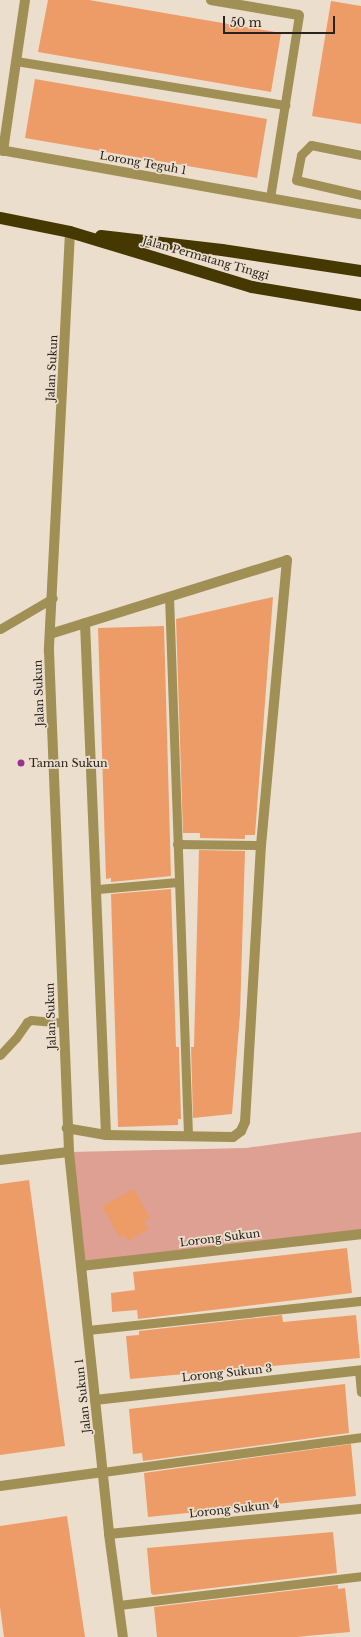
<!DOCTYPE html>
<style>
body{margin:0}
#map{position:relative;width:361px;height:1637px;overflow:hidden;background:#ecdecd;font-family:"Libre Baskerville",serif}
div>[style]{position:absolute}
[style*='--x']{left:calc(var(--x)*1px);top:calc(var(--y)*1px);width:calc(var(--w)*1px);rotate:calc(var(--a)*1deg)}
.green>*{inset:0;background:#dea093}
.building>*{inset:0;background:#ed9c67}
.lane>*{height:9px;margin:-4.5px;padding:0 4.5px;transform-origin:4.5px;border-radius:4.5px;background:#a09055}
.street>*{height:10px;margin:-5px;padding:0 5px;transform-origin:5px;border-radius:5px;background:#a09055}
.highway>*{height:12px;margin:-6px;padding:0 6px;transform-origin:6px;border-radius:6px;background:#453800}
.dots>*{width:11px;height:11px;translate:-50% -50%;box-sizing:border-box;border:2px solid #ecdecd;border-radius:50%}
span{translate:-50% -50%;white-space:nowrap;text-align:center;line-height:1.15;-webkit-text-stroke:3.5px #ecdecd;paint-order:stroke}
.street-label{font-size:11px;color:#27221c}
.poi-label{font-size:11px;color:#27221c}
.left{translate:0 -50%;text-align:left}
.scale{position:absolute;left:223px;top:16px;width:112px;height:18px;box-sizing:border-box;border:2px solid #27221c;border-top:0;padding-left:5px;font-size:12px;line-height:14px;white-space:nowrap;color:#27221c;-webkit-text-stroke:3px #ecdecd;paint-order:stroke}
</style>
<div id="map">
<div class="green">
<i style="clip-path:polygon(361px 1132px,361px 1234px,81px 1266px,69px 1152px,246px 1148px)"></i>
</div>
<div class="building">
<i style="clip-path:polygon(48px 0,89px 0,281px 33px,271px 92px,38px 52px)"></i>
<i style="clip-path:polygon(331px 1px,361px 6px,361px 124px,312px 116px)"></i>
<i style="clip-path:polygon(35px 79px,267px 119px,257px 178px,25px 138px)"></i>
<i style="clip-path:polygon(273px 597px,255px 835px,245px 835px,245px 839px,200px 838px,200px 833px,183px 833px,176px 619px)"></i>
<i style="clip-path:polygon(164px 626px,171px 876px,111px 882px,111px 878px,106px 879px,98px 628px)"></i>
<i style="clip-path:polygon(199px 850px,245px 851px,240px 1014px,232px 1114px,193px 1118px,191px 1047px,194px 1047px)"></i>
<i style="clip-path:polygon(171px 889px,176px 1047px,179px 1047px,181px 1119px,178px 1119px,178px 1125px,118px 1127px,111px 894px)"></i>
<i style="clip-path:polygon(29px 1180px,65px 1446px,0 1455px,0 1184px)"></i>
<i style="clip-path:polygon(134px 1189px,150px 1218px,144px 1221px,149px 1229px,128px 1241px,124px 1234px,119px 1237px,102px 1206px)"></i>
<i style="clip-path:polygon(347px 1248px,352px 1293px,138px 1319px,137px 1310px,112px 1312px,111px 1293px,135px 1290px,133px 1272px)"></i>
<i style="clip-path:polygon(282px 1315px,283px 1322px,356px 1315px,360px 1358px,130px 1379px,126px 1336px,139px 1335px,139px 1331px)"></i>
<i style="clip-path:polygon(345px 1384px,349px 1433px,143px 1461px,142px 1453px,133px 1454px,129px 1409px)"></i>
<i style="clip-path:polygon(351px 1444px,356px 1496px,148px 1517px,144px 1473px)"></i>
<i style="clip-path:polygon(67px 1516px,85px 1637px,4px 1637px,0 1607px,0 1526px)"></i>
<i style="clip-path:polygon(333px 1532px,337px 1573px,153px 1595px,151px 1593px,147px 1548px)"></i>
<i style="clip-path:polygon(338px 1585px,338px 1589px,345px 1588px,350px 1632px,296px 1637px,157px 1637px,154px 1607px)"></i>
</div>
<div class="lane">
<i style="--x:16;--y:61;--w:273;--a:9.3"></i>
<i style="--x:361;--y:155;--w:51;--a:-168.7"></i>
<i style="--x:311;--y:145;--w:14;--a:135"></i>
<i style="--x:301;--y:155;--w:25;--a:101"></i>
<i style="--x:296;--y:180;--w:67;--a:13"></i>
<i style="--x:270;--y:198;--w:185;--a:-81"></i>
<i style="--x:169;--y:596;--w:539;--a:87.98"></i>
<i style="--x:0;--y:629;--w:61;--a:-30.3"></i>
<i style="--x:177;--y:844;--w:84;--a:0.7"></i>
<i style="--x:98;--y:889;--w:80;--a:-5"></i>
<i style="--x:0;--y:1055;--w:23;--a:-47"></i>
<i style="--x:16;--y:1038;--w:19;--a:-55"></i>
<i style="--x:27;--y:1022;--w:4;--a:-27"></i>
<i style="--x:31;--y:1020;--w:32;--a:5"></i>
<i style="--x:88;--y:1330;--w:275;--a:-6.1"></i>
<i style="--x:359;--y:1370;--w:22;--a:85"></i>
<i style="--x:103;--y:1472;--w:260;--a:-7.7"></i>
<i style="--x:119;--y:1605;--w:244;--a:-6.8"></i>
</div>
<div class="street">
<i style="--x:211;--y:0;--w:89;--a:9.7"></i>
<i style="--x:0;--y:150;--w:367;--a:10.1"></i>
<i style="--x:3;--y:151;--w:153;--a:-81.7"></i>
<i style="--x:70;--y:232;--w:420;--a:92.9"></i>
<i style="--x:49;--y:651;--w:501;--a:87.71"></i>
<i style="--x:69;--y:1152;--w:384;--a:84"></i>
<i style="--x:109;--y:1534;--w:104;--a:82.3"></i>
<i style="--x:85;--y:623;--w:512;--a:87.65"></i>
<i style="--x:50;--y:634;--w:248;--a:-17.3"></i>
<i style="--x:287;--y:560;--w:286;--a:95.2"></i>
<i style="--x:261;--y:845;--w:277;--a:93.3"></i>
<i style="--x:245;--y:1122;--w:10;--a:114"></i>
<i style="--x:241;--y:1131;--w:10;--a:143"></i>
<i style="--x:233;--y:1137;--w:127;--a:-179.1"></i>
<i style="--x:106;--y:1135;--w:40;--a:-170"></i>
<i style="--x:0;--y:1160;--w:69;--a:-6.6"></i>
<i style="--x:81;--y:1266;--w:282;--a:-6.5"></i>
<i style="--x:95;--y:1400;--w:268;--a:-6.4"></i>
<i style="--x:0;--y:1486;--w:104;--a:-7.7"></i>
<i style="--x:109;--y:1534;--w:253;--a:-5.7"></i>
</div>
<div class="highway">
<i style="--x:0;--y:218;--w:71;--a:11.3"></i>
<i style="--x:70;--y:232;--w:190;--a:16.8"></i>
<i style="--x:252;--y:287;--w:110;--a:9.4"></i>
<i style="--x:101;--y:236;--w:122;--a:6.6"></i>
<i style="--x:222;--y:250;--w:141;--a:8.6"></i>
</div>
<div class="dots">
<i style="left:21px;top:763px;background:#993194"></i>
</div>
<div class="street-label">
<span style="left:143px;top:163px;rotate:10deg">Lorong Teguh 1</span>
<span style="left:206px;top:258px;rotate:16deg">Jalan Permatang Tinggi</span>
<span style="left:52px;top:368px;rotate:-87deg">Jalan Sukun</span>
<span style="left:39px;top:693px;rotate:-92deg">Jalan Sukun</span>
<span style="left:51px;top:1016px;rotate:-92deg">Jalan Sukun</span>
<span style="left:220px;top:1238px;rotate:-7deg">Lorong Sukun</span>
<span style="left:227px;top:1373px;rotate:-6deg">Lorong Sukun 3</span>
<span style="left:83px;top:1396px;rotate:-96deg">Jalan Sukun 1</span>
<span style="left:234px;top:1509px;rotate:-6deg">Lorong Sukun 4</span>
</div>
<div class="poi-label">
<span class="left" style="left:29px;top:763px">Taman Sukun</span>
</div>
<div class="scale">50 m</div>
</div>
